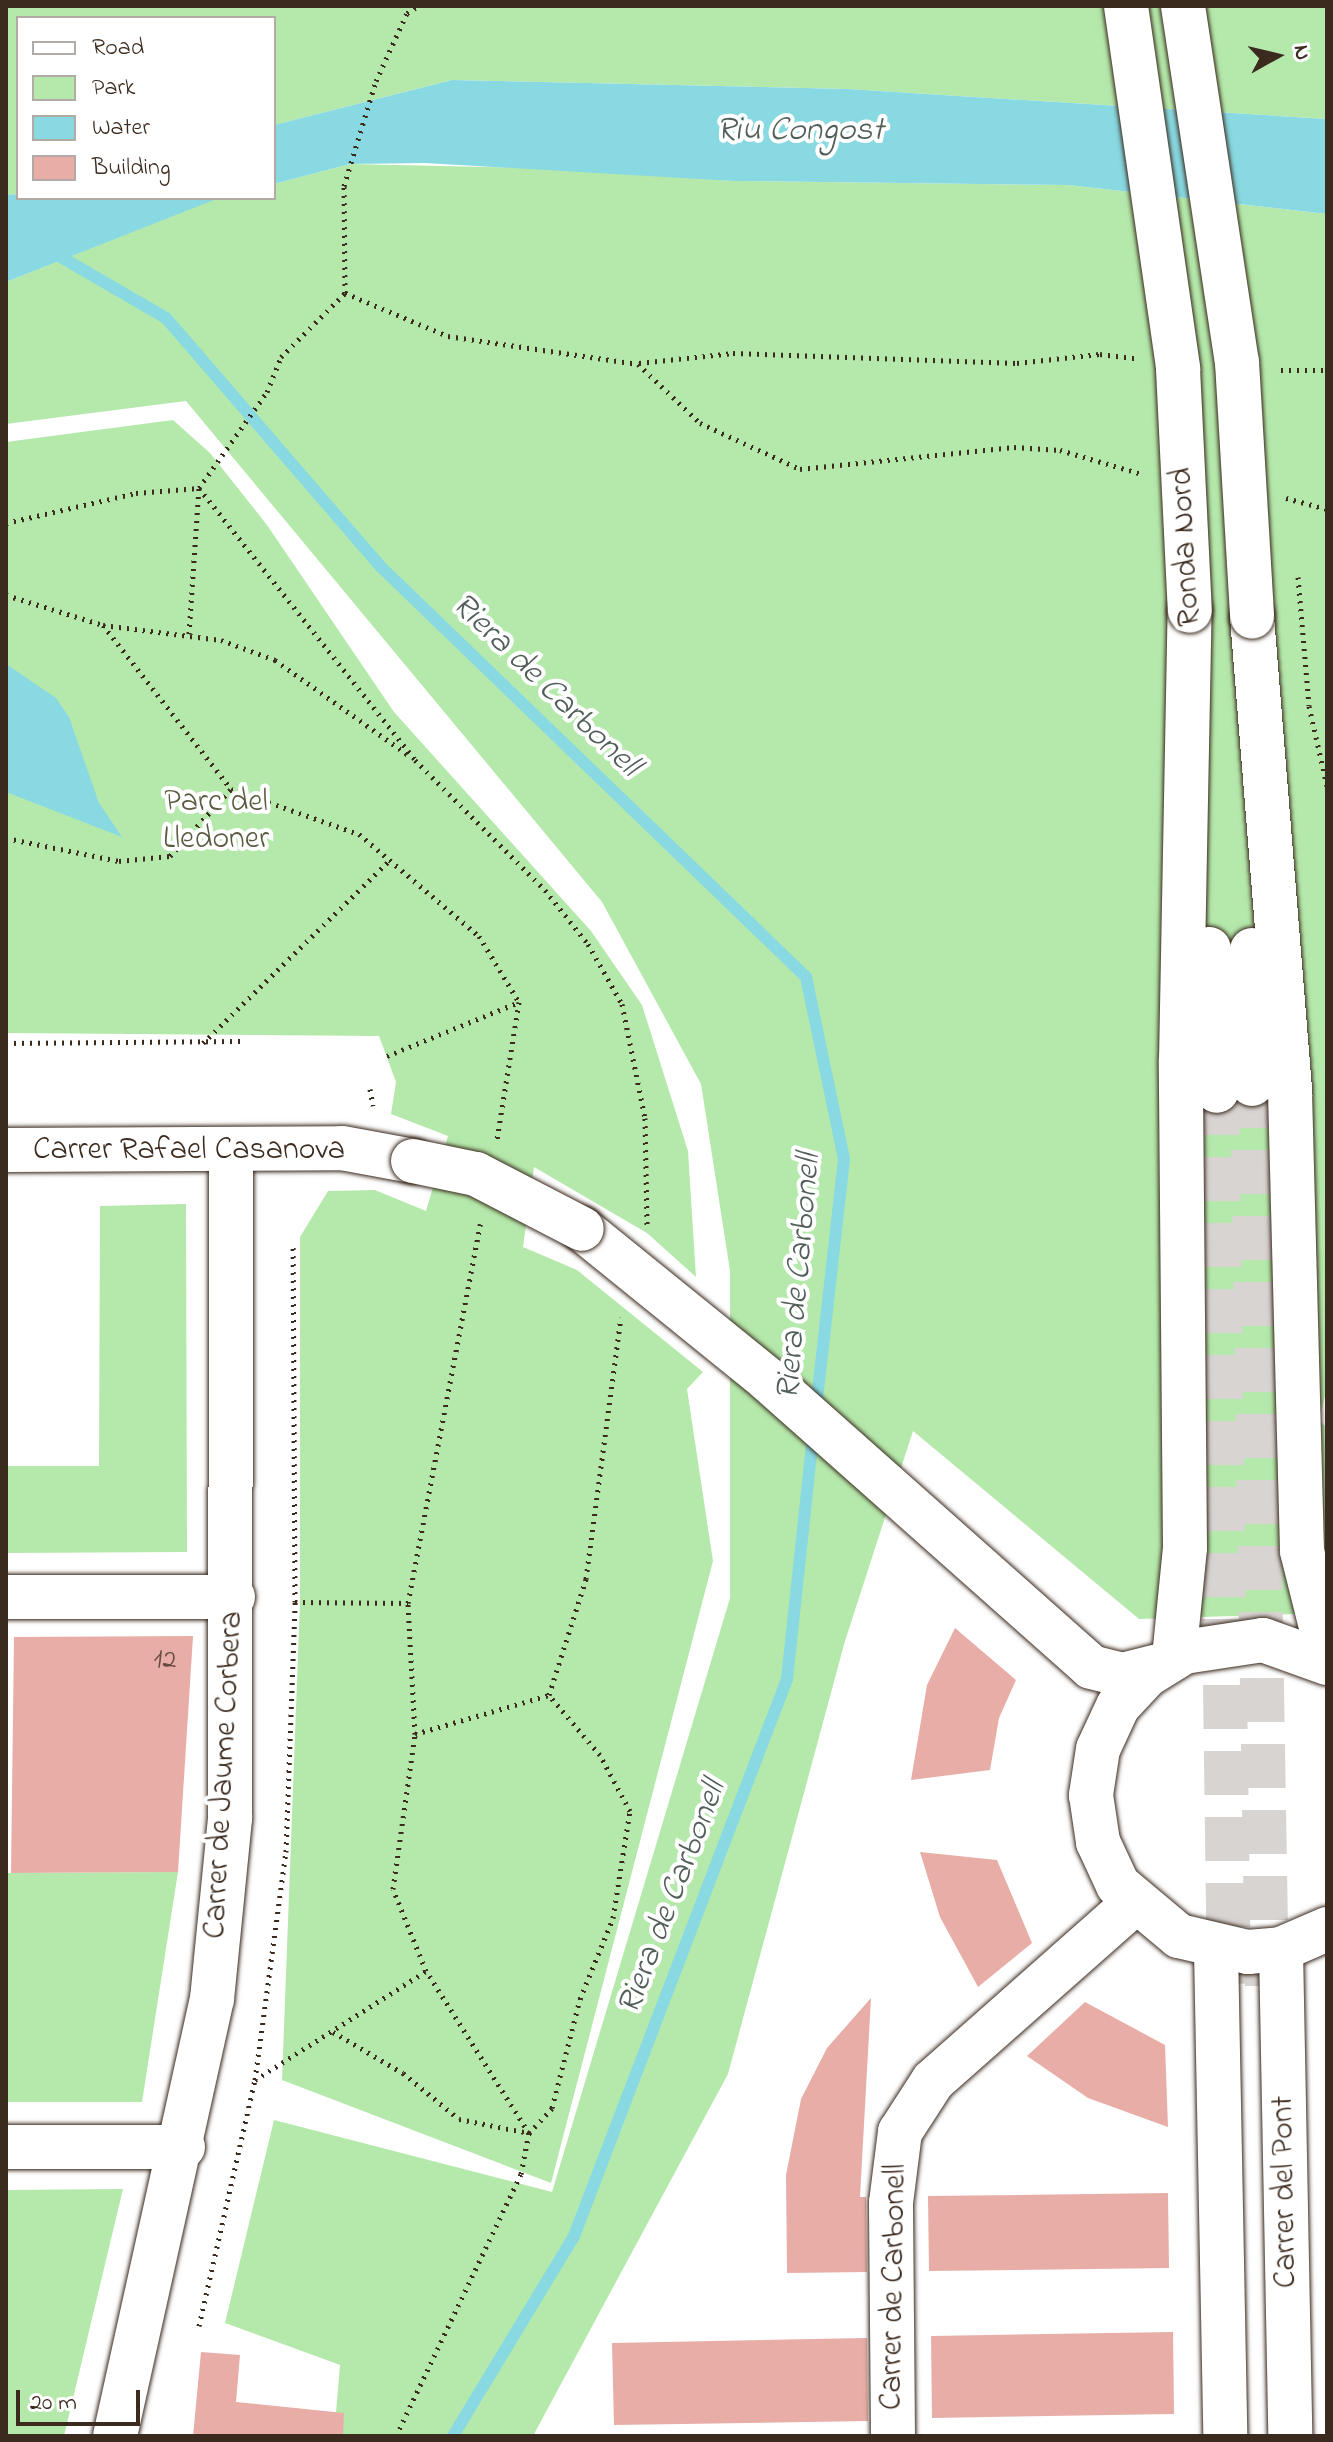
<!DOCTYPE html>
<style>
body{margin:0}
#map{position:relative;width:1333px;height:2442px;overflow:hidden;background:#fff;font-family:"Indie Flower",sans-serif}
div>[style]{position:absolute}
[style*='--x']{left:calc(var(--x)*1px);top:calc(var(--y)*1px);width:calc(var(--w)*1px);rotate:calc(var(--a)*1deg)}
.green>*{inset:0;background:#b5e9ab}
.water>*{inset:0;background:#88d9e1}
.stream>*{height:12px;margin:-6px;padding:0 6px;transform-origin:6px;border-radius:6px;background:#88d9e1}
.building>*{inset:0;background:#e8ada7}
.highway-tunnel>*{height:44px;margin-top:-22px;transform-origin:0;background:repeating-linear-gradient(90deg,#d8d4d2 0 44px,transparent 0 66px)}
.path>*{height:5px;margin-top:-2.5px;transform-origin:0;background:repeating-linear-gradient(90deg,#3b2a1e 0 2px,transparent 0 8px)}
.roads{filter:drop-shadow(0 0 2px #3b2a1e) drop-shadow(0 0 2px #3b2a1e)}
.minor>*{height:44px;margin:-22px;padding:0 22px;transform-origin:22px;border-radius:22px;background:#fff}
.highway>*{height:44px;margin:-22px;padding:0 22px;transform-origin:22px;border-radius:22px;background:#fff}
.bridges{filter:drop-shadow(0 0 2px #3b2a1e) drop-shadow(0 0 2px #3b2a1e)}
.minor-bridge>*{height:44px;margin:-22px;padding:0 22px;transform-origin:22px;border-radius:22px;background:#fff}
.highway-bridge>*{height:44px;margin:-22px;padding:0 22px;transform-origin:22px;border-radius:22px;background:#fff}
span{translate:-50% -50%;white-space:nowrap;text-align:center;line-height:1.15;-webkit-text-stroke:8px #fff;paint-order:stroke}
.number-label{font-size:28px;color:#664b40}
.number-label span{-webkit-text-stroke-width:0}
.street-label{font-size:32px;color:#3b2a1e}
.park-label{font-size:32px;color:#5a5a41}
.water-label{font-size:34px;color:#525f58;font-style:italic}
.frame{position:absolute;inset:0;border:8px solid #3b2a1e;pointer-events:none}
.legend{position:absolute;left:16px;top:16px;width:260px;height:184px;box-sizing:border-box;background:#fff;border:2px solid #b1aaa5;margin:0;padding:10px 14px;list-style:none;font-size:24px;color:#3b2a1e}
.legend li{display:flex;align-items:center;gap:16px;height:40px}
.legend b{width:40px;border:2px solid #b1aaa5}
.north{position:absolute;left:1237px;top:16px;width:80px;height:80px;-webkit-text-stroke:6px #fff;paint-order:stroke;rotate:82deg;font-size:22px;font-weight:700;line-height:32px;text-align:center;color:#3b2a1e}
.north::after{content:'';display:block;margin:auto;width:28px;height:36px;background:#3b2a1e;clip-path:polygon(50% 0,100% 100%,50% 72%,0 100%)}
.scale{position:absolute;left:16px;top:2390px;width:124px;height:36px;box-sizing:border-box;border:4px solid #3b2a1e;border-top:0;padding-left:10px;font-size:24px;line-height:28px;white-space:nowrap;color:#3b2a1e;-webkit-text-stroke:6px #fff;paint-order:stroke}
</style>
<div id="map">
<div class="green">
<i style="clip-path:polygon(6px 6px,1327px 6px,1327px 119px,848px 89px,452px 80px,274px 125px,274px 18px,18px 18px,18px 194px,6px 195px)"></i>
<i style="clip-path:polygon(350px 164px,584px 169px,733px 181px,1068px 185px,1327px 214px,1327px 1388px,1319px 1420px,1327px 1428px,1327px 1613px,1139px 1619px,913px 1431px,845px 1641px,728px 2074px,533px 2436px,334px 2436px,340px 2365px,225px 2323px,274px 2120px,552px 2192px,730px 1598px,730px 1271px,701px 1084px,602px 902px,186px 401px,6px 424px,6px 282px,212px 200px,274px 198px,274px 184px)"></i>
<i style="clip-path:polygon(173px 420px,210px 453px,267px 525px,394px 712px,591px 931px,642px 1005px,688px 1151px,696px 1277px,647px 1233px,534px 1167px,523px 1247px,577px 1270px,703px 1372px,687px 1389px,713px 1561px,551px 2183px,282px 2080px,300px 1602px,300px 1237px,328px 1191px,375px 1190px,426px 1211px,448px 1136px,391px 1114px,396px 1082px,379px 1036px,6px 1033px,6px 442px)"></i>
<i style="clip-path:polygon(186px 1204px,187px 1552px,6px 1553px,6px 1466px,99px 1466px,100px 1206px)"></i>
<i style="clip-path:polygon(178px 1872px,142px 2102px,6px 2102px,6px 1873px)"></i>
<i style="clip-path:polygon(123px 2189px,64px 2436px,6px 2436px,6px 2190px)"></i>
</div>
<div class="water">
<i style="clip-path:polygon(452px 80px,848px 89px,1327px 119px,1327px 214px,1068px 185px,733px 181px,425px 163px,350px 164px,274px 184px,274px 125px)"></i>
<i style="clip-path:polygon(18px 194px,18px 198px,219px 198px,6px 282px,6px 195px)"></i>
<i style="clip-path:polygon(6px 664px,56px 698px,69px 717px,99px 803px,122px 837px,6px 792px)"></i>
</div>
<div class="stream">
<i style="--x:54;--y:253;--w:129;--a:30.1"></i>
<i style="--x:166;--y:318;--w:328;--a:49.2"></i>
<i style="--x:380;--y:566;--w:592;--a:43.97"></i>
<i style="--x:806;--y:977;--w:186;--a:78.2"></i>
<i style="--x:844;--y:1159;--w:251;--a:96.4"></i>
<i style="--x:453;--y:2436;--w:234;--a:-58.8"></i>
<i style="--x:574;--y:2236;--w:596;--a:-69.07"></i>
<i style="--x:787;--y:1679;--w:246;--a:-83.9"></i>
</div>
<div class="building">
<i style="clip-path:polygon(955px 1628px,1016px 1680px,999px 1718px,990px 1770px,911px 1780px,927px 1685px)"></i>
<i style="clip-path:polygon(193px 1636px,178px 1872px,11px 1873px,14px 1637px)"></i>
<i style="clip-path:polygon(920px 1852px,997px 1860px,1032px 1943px,978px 1987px,940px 1917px)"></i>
<i style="clip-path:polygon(871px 1998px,860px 2197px,866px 2197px,867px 2272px,787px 2273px,786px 2175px,801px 2099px,827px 2048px)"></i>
<i style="clip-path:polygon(1085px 2002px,1165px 2045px,1168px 2127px,1088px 2098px,1027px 2056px)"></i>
<i style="clip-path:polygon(1168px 2193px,1169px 2268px,929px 2271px,928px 2196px)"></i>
<i style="clip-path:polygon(1173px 2332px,1174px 2414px,932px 2418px,931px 2336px)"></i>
<i style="clip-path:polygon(867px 2338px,868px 2421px,614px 2425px,612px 2343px)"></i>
<i style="clip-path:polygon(201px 2352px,240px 2355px,236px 2402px,344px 2413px,343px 2436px,193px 2436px)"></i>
</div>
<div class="highway-tunnel">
<i style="--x:1252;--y:1084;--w:906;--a:89.05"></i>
<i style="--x:1217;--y:1091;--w:893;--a:89.23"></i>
</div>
<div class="path">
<i style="--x:345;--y:293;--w:112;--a:22.7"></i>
<i style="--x:448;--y:336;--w:192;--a:8.4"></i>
<i style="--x:638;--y:364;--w:86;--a:43.6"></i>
<i style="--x:700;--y:423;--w:110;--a:24.7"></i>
<i style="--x:800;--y:469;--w:215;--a:-5.9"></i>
<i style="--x:1014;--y:447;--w:46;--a:3.7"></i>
<i style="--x:1060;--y:450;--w:85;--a:16.3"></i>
<i style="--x:639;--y:363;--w:95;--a:-6.1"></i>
<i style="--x:733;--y:353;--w:284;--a:2"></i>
<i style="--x:1017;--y:363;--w:83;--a:-6.2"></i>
<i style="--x:1100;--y:354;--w:35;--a:7"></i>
<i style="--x:1281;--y:370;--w:46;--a:0"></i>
<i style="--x:1286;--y:498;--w:42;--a:15"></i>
<i style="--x:6;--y:523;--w:133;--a:-13"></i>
<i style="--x:136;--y:493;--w:63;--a:-4.5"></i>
<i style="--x:199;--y:488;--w:347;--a:51.5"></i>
<i style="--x:415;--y:760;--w:184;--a:45"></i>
<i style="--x:545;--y:890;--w:69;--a:51.5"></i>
<i style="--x:588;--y:944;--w:69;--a:60.5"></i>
<i style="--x:622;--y:1004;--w:116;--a:78.6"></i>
<i style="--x:645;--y:1118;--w:109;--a:88.9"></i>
<i style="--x:1298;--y:577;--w:129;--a:85.1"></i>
<i style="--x:1309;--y:706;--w:82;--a:77.3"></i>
<i style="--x:6;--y:595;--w:102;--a:17.2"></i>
<i style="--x:103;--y:625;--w:208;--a:52"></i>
<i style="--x:103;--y:625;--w:119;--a:7.2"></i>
<i style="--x:221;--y:640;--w:58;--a:20.3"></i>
<i style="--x:275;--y:660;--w:163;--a:35.5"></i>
<i style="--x:189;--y:634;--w:146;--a:-86.1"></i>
<i style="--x:199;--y:488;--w:118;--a:-54.7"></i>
<i style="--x:267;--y:392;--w:38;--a:-68"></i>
<i style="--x:281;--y:357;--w:91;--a:-45"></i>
<i style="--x:345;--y:293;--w:107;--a:-90.5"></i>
<i style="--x:344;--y:186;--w:110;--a:-73.1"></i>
<i style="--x:376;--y:81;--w:75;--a:-65.5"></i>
<i style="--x:407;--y:13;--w:13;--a:-32"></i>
<i style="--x:6;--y:838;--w:115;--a:11.5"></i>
<i style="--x:119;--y:861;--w:51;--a:-5.6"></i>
<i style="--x:170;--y:856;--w:91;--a:-47.7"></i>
<i style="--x:231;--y:789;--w:136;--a:19.4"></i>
<i style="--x:359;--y:834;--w:157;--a:40.4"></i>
<i style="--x:479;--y:936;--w:77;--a:58.8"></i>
<i style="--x:519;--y:1002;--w:139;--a:99.1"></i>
<i style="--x:6;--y:1043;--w:234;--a:-0.5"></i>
<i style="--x:203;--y:1043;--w:262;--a:-44.4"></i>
<i style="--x:387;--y:1056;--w:143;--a:-22.2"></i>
<i style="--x:370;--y:1089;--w:17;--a:80"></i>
<i style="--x:295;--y:1602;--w:113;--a:0.5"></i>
<i style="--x:415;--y:1734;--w:140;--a:-16.2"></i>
<i style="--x:549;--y:1695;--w:122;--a:-72.3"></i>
<i style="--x:586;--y:1579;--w:264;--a:-82.4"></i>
<i style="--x:333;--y:2032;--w:81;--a:30.4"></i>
<i style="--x:403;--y:2073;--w:72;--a:39.4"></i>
<i style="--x:459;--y:2119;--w:71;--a:11.3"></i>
<i style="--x:529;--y:2133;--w:34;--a:-47"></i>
<i style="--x:552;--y:2108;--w:113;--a:-75.6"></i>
<i style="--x:580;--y:1999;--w:87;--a:-67.8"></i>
<i style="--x:613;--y:1918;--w:108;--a:-81"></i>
<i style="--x:630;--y:1811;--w:64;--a:-118.2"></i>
<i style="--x:600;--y:1755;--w:79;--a:-130.4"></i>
<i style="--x:255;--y:2080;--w:203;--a:-32.5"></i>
<i style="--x:199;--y:2326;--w:252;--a:-77.2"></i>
<i style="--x:255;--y:2080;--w:230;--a:-82.3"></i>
<i style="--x:286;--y:1852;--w:250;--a:-87.9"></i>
<i style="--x:295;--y:1602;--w:359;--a:-90.3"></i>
<i style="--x:396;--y:2436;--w:290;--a:-64.5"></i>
<i style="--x:521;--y:2174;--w:42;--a:-79"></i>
<i style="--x:529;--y:2133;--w:192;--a:-122.4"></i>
<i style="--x:426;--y:1971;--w:88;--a:-111.9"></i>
<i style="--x:393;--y:1889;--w:157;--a:-81.9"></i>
<i style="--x:415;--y:1734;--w:131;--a:-93.1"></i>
<i style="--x:408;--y:1603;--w:386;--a:-79.2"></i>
</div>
<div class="roads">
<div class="minor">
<i style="--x:6;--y:1150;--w:336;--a:-0.3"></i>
<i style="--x:342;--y:1148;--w:72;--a:10.4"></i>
<i style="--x:582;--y:1229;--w:238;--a:39"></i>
<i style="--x:767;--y:1379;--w:433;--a:41.6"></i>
<i style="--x:1091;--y:1667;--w:32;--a:14"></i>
<i style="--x:1122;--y:1675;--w:41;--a:-14"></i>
<i style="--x:6;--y:1597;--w:227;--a:0"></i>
<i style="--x:1327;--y:1663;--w:68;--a:-160.2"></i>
<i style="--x:1263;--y:1640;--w:80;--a:171.4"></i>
<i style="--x:1184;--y:1652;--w:44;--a:148.1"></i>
<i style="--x:1147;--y:1675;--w:42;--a:133.1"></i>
<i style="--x:1118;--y:1706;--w:47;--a:114.9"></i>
<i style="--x:1098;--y:1749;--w:47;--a:98.7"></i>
<i style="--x:1091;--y:1795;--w:48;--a:81.5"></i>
<i style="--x:1098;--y:1842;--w:47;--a:65.1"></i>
<i style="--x:1118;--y:1885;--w:80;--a:39.9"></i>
<i style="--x:1179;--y:1936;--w:71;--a:13.1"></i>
<i style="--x:1248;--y:1952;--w:33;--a:-5"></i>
<i style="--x:1281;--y:1949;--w:50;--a:-23.5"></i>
<i style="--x:1216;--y:1949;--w:487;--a:88.9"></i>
<i style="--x:1281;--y:1949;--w:487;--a:88.9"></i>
<i style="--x:6;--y:2147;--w:177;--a:0"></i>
<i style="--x:115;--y:2436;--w:448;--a:-77.5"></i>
<i style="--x:212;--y:1999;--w:182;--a:-84.3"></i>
<i style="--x:230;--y:1818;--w:668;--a:-89.91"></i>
<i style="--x:893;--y:2436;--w:233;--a:-90.5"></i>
<i style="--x:891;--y:2203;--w:72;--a:-82.8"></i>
<i style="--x:900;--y:2132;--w:61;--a:-57.1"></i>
<i style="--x:933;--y:2081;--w:270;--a:-41.5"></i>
</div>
<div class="highway">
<i style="--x:1252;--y:617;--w:477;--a:85.4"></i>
<i style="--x:1290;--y:1092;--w:459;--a:88.5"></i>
<i style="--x:1302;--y:1551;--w:103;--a:76"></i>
<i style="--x:1209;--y:949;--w:142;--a:86.8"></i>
<i style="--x:1252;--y:950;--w:134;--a:90"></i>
<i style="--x:1174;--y:1658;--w:111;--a:-84.3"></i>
<i style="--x:1185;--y:1548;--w:488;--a:-90.5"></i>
<i style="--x:1181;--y:1060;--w:449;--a:-88.9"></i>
</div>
</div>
<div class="bridges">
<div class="minor-bridge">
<i style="--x:413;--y:1161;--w:64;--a:11.7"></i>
<i style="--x:476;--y:1174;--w:119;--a:27.4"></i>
</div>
<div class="highway-bridge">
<i style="--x:1126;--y:6;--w:367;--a:81.8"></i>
<i style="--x:1178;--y:369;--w:242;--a:87.2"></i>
<i style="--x:1183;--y:6;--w:360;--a:81.4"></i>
<i style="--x:1237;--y:362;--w:255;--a:86.6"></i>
</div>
</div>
<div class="number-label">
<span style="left:165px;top:1661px">12</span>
</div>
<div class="street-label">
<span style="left:1187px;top:547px;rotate:-93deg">Ronda Nord</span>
<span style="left:189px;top:1151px">Carrer Rafael Casanova</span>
<span style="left:225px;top:1775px;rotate:-87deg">Carrer de Jaume Corbera</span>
<span style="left:1286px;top:2192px;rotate:-91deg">Carrer del Pont</span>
<span style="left:895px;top:2287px;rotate:-89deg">Carrer de Carbonell</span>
</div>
<div class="park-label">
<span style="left:216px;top:822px">Parc del<br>Lledoner</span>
</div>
<div class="water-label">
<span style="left:800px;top:132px">Riu Congost</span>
<span style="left:545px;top:686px;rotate:44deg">Riera de Carbonell</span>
<span style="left:800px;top:1277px;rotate:-85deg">Riera de Carbonell</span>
<span style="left:673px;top:1898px;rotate:-69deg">Riera de Carbonell</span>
</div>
<div class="frame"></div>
<ul class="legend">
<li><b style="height:10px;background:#fff"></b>Road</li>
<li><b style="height:22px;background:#b5e9ab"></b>Park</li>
<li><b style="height:22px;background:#88d9e1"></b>Water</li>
<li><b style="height:22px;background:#e8ada7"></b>Building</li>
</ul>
<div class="north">N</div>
<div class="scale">20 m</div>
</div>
